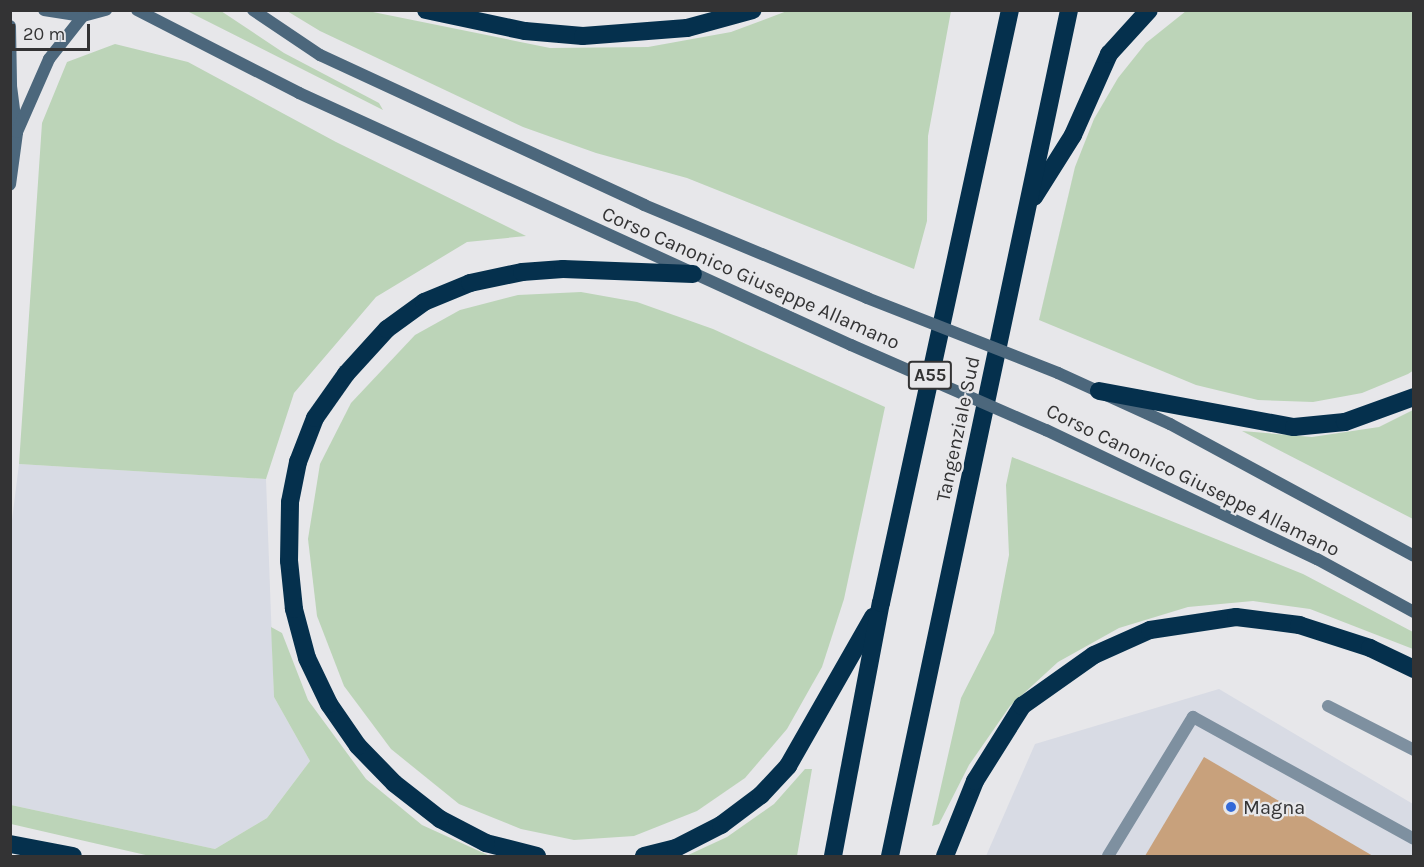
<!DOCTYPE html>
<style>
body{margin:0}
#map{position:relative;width:1424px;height:867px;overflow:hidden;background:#e7e7ea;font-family:Karla,sans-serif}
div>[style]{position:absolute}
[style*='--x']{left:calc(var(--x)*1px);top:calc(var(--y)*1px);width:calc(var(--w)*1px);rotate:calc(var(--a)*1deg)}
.built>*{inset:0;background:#d8dbe4}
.green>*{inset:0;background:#bcd4b8}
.building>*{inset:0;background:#c8a17c}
.lane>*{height:12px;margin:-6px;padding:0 6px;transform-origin:6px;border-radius:6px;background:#7e90a0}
.street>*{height:12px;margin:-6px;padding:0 6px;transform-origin:6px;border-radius:6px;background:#7e90a0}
.secondary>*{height:12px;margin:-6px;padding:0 6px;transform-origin:6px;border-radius:6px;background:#4c677c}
.highway>*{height:18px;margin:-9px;padding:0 9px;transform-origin:9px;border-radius:9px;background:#05304d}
.secondary-bridge>*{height:12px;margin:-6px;padding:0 6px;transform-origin:6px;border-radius:6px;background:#4c677c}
.dots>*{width:16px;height:16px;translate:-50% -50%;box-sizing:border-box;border:3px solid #e7e7ea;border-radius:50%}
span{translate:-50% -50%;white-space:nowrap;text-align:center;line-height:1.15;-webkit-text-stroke:4.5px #e7e7ea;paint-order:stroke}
.shield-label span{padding:2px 4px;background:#e7e7ea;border:2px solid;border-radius:4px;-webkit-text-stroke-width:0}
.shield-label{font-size:18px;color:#333334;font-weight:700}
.street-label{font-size:20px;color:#333334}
.poi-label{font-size:20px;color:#333334}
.left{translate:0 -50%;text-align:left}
.frame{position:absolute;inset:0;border:12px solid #333334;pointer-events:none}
.scale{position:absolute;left:12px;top:24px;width:78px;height:27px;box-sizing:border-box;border:3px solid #333334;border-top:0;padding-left:8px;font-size:18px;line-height:21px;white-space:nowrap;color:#333334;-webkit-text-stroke:4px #e7e7ea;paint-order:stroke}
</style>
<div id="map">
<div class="built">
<i style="clip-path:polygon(19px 464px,266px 479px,274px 697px,310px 761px,267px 818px,215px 849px,11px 805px,10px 536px)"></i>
<i style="clip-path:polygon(1219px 689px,1413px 804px,1413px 856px,986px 856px,1035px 744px)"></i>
</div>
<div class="green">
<i style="clip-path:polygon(187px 11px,221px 11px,284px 53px,379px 103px,383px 110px)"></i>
<i style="clip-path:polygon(287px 11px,368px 11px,550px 48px,648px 47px,731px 32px,787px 11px,951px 11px,928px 136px,927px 221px,914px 269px,687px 178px,596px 153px,523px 127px,320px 31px)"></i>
<i style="clip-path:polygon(1186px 11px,1413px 11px,1414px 370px,1408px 374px,1362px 393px,1313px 402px,1258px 400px,1196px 385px,1039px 320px,1075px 167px,1094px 119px,1118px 78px,1146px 43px)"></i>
<i style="clip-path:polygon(115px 44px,188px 62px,336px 142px,526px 236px,467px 242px,376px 297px,294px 393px,266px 479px,19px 464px,42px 123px,67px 62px)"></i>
<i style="clip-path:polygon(581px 292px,637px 302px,713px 329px,885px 407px,844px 599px,822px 667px,787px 729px,745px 778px,697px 811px,634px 836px,574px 840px,521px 829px,459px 804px,391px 749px,344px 686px,317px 616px,308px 539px,320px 464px,351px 403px,415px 335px,460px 310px,518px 295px)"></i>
<i style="clip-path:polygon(1413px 410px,1413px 519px,1242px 431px,1312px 437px,1379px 427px)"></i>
<i style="clip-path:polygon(1012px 457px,1303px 574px,1413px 632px,1413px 649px,1310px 609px,1253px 601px,1188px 607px,1119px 628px,1058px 662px,1010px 706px,969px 765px,939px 824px,932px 826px,961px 698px,994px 633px,1009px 555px,1006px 485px)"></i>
<i style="clip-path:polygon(271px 627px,282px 633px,308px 700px,366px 779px,422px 825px,490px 856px,150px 856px,11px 824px,11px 805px,215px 849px,267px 818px,310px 761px,274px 697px)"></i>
<i style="clip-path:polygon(805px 769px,812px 769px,797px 856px,686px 856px,727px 837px,774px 804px)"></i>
</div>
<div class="building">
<i style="clip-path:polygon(1204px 757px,1373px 856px,1145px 856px)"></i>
</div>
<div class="lane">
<i style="--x:1108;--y:856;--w:163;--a:-58.6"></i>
<i style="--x:1193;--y:717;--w:252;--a:28.9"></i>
</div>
<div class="street">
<i style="--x:1328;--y:706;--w:97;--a:27.1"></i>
</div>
<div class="secondary">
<i style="--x:44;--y:10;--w:39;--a:9"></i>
<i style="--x:83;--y:16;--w:24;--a:-15"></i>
<i style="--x:137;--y:10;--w:182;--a:27.1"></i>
<i style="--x:299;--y:93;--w:607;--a:24.54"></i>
<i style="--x:253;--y:10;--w:81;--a:33.9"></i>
<i style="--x:320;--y:55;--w:357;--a:24.8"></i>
<i style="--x:644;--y:205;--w:242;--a:22.6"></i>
<i style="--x:10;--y:26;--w:60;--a:89"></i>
<i style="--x:11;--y:86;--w:47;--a:82.7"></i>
<i style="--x:17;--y:133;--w:52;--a:97.7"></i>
<i style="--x:17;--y:132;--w:80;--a:-66.3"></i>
<i style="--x:49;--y:59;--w:55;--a:-51.7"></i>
<i style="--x:1058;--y:373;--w:123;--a:24.5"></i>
<i style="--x:1170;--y:424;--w:277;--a:28.4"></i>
<i style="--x:1046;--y:430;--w:300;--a:25.5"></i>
<i style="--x:1317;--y:559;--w:111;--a:28.7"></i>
</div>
<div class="highway">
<i style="--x:426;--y:10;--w:101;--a:12"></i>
<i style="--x:525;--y:31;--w:58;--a:4.9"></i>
<i style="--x:583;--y:36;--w:104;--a:-4.4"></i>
<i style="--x:687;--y:28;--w:68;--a:-15.3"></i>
<i style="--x:1034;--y:197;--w:73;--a:-57.8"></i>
<i style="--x:1073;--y:135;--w:89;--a:-66"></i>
<i style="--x:1109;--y:54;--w:59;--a:-47.7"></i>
<i style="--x:1099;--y:391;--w:198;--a:10.5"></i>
<i style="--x:1294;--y:427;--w:51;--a:-5.6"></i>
<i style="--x:1345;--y:422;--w:73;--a:-19.9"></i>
<i style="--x:10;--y:844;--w:64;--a:10.8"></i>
<i style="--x:537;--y:856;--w:53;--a:-165.7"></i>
<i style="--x:486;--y:843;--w:52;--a:-152.4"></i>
<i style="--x:440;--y:819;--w:58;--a:-142"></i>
<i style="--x:394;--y:783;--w:52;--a:-134.2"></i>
<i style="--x:358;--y:746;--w:51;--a:-124.6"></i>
<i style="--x:329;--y:704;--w:51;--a:-115.6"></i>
<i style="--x:307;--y:658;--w:51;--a:-104.9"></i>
<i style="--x:294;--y:609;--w:48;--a:-95.9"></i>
<i style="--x:289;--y:561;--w:59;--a:-89"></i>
<i style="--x:290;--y:502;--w:41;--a:-78.7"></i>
<i style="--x:298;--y:462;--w:47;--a:-68.9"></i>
<i style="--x:315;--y:418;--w:54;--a:-54.8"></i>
<i style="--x:346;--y:374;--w:61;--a:-47.7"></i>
<i style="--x:387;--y:329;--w:46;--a:-36.1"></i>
<i style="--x:424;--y:302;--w:50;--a:-22.4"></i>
<i style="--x:470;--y:283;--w:53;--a:-11.9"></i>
<i style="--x:522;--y:272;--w:41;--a:-4.2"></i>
<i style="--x:563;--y:269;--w:130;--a:2.2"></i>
<i style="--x:644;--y:856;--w:33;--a:-14"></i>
<i style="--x:676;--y:848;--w:51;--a:-27.1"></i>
<i style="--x:721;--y:825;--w:50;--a:-36.9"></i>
<i style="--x:761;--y:795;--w:40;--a:-47"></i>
<i style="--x:788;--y:766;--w:172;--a:-60.3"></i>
<i style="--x:833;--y:856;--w:258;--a:-79.3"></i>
<i style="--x:881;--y:603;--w:607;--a:-77.73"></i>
<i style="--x:890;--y:856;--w:865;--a:-78.05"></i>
<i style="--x:945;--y:856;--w:81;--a:-68.2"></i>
<i style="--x:975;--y:781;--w:89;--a:-57.9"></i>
<i style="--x:1022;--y:706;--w:88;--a:-35.3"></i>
<i style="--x:1094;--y:655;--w:61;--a:-24.1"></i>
<i style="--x:1150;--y:630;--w:87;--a:-8.6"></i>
<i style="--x:1236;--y:617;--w:64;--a:7.2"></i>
<i style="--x:1299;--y:625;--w:75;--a:17.9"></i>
<i style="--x:1370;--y:648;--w:49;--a:25.5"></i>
</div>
<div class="secondary-bridge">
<i style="--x:867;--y:298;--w:205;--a:21.4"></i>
<i style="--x:851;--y:345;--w:213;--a:23.6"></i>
</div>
<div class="dots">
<i style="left:1231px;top:807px;background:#3369d8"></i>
</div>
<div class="shield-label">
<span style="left:930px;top:375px">A55</span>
</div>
<div class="street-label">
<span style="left:751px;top:278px;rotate:24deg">Corso Canonico Giuseppe Allamano</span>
<span style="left:958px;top:429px;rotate:-78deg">Tangenziale Sud</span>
<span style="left:1193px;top:480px;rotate:26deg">Corso Canonico Giuseppe Allamano</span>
</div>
<div class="poi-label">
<span class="left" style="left:1243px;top:807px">Magna</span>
</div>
<div class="frame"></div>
<div class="scale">20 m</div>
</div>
